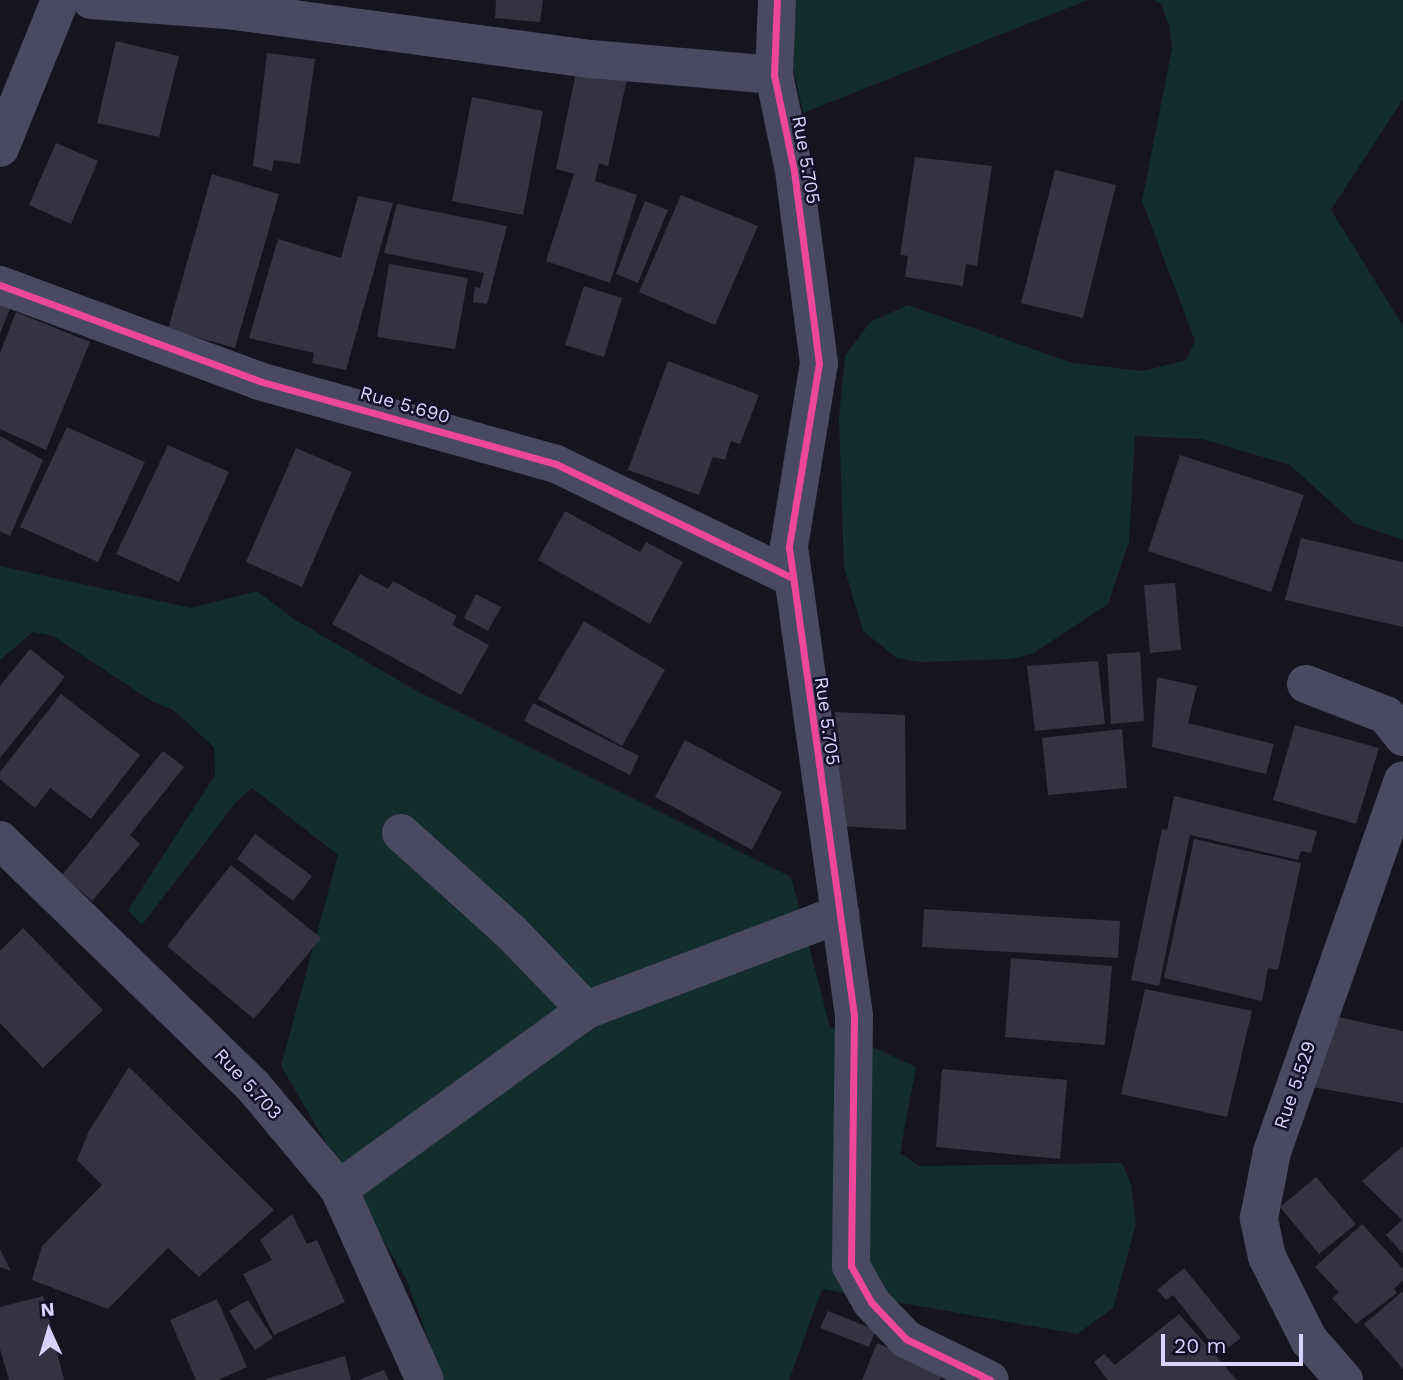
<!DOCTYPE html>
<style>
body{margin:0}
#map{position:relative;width:1403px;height:1380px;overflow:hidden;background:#161421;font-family:"Work Sans",sans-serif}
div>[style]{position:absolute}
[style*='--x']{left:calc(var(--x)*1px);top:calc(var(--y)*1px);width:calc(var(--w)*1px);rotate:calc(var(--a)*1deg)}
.green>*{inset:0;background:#132c2d}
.building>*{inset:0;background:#343243}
.street>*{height:38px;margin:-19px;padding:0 19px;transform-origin:19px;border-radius:19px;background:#4a4962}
.cycleway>*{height:7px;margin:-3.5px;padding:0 3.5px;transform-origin:3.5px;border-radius:3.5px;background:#ed469a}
span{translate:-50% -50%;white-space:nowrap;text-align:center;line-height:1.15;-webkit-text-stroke:5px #130f26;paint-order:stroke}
.street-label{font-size:19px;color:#d9d4ff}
.north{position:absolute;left:14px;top:1296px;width:70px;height:70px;-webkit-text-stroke:5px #130f26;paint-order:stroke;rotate:356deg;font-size:19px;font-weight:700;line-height:28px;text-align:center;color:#d9d4ff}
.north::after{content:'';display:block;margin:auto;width:24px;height:32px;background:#d9d4ff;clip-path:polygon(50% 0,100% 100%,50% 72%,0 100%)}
.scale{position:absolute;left:1161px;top:1334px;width:142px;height:32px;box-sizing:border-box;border:4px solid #d9d4ff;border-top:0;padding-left:9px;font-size:21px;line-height:24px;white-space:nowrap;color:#d9d4ff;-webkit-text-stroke:5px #130f26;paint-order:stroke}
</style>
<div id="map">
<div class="green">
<i style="clip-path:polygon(778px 0,1088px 0,803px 113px)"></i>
<i style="clip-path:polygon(1153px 0,1403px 0,1403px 99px,1331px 210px,1403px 326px,1403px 540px,1354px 523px,1290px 465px,1202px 439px,1135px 436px,1129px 542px,1108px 604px,1032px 654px,1010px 659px,920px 662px,897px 658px,863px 631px,844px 567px,839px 418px,845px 356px,870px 322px,908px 305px,1073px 363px,1143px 371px,1186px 360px,1195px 341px,1142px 201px,1172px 48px,1169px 25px,1161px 4px)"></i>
<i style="clip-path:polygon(0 566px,191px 608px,257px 591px,294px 619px,415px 690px,791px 877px,830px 1027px,916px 1067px,900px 1153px,919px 1166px,1122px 1163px,1131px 1184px,1136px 1224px,1113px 1308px,1077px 1334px,822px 1289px,789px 1380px,443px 1380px,407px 1281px,281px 1066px,338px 855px,252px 788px,236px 802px,142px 925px,128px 910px,215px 775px,214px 747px,172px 709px,153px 702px,53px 636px,33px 632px,0 660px)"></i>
</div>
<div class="building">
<i style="clip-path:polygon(496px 0,543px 0,540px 22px,495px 18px)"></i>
<i style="clip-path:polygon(116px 41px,179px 56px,159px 137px,97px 123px)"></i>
<i style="clip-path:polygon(267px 53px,315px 59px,300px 164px,274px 160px,272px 171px,253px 166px)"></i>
<i style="clip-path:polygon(579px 58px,629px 70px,608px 166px,599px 163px,595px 181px,637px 195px,610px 283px,546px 261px,574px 174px,556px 169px)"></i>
<i style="clip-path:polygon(472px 97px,543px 111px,523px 215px,452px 201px)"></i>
<i style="clip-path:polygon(56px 143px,98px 161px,71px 224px,29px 205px)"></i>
<i style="clip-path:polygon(915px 157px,992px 166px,977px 266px,966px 264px,963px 286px,905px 277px,908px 256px,900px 255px)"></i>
<i style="clip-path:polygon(1055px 170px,1116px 185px,1083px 318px,1021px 303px)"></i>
<i style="clip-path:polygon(212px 174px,279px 194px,235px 348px,168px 329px)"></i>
<i style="clip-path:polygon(681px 195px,758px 226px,715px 325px,639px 292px)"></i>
<i style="clip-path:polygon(358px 196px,393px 203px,346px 370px,312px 363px,314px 353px,249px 338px,278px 239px,341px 258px)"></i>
<i style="clip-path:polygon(645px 201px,668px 210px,638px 283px,616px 274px)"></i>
<i style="clip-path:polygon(397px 204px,507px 226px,487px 304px,473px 302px,475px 287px,480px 288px,484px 273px,384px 253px)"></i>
<i style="clip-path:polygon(389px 264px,468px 278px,455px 349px,377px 337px)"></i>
<i style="clip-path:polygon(584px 286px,622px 298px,604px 357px,565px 345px)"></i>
<i style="clip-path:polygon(0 304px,10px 308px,0 334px)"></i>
<i style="clip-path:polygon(16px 312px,90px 342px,46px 450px,0 429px,0 353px)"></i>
<i style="clip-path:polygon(668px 361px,759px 395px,740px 444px,731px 441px,725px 460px,713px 457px,699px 495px,628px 470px)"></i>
<i style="clip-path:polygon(67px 427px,145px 462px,98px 562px,20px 527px)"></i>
<i style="clip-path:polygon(0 436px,43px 460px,10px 536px,0 531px)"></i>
<i style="clip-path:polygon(168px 445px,229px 472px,179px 582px,116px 554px)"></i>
<i style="clip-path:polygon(296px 448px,352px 472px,302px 587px,246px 562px)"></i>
<i style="clip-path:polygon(1180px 455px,1304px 495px,1271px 592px,1148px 551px)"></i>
<i style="clip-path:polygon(565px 511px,640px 552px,646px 542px,683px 562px,650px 624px,538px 560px)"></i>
<i style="clip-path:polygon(1301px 538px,1403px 562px,1403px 627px,1285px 600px)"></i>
<i style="clip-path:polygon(360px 574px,388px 589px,393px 581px,457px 616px,452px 625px,489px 645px,461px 695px,332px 624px)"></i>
<i style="clip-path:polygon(1175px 583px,1181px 650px,1150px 653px,1144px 585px)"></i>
<i style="clip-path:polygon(476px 594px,501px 607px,488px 631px,464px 618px)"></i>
<i style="clip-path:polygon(584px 621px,665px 670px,622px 746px,538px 699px)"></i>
<i style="clip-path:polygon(30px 649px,65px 677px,0 758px,0 686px)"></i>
<i style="clip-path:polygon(1140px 652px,1144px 721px,1111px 724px,1107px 654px)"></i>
<i style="clip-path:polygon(1098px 661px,1105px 724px,1035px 731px,1027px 666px)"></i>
<i style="clip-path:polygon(1157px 677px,1197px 686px,1188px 723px,1274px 744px,1266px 774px,1152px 747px)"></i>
<i style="clip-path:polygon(61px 694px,140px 755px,91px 819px,50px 788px,35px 808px,0 779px,0 772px)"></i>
<i style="clip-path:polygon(533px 703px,639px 756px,630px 775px,524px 721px)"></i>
<i style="clip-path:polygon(835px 712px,905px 715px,906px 830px,838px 826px)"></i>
<i style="clip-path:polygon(1295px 725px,1379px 748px,1356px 824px,1273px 800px)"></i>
<i style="clip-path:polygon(1122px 729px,1127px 788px,1048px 795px,1042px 738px)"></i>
<i style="clip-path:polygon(685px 740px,782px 792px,752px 850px,655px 797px)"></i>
<i style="clip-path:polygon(163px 751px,184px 767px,130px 835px,140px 844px,92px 901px,62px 875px)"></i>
<i style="clip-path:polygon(1174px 796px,1317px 831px,1311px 853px,1301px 851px,1298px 860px,1190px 835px,1159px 986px,1131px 980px,1162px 829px,1167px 830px)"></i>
<i style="clip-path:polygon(255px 834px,312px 876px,293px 901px,237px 859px)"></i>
<i style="clip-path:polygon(1194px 839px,1301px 863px,1278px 970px,1268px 968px,1262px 1001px,1164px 978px)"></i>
<i style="clip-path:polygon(231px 865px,321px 938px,254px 1019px,167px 946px)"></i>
<i style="clip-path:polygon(924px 909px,1120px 921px,1118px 958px,922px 947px)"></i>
<i style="clip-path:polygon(23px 928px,103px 1010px,43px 1068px,0 1023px,0 951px)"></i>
<i style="clip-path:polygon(1011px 958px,1112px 966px,1105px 1045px,1005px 1037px)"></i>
<i style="clip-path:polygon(1145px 989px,1252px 1011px,1227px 1117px,1121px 1094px)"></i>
<i style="clip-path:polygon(1329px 1015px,1403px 1031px,1403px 1103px,1312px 1087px)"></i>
<i style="clip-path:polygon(129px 1067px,274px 1210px,199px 1277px,168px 1248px,108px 1309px,32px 1280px,42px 1246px,102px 1185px,77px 1160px,89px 1131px)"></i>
<i style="clip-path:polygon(942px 1069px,1067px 1080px,1060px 1159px,936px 1147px)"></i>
<i style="clip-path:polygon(1403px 1146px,1403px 1254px,1386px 1235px,1402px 1220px,1362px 1181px)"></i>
<i style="clip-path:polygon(1316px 1177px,1356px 1224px,1319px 1254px,1280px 1207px)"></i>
<i style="clip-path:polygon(292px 1214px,307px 1244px,317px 1240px,345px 1302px,274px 1335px,243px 1274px,272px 1260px,260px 1240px)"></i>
<i style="clip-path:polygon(1362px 1224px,1403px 1269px,1403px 1280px,1394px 1289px,1397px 1293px,1356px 1324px,1332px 1298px,1339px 1292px,1315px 1267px)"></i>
<i style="clip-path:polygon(0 1249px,11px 1271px,0 1267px)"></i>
<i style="clip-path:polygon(1184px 1268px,1241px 1338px,1220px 1354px,1173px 1295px,1166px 1300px,1157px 1290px)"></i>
<i style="clip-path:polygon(1403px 1291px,1403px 1369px,1364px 1324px)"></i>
<i style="clip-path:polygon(43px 1296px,64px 1380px,9px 1380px,0 1349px,0 1307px)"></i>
<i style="clip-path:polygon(217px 1299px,247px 1367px,218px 1380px,196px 1380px,170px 1320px)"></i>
<i style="clip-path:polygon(248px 1300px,273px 1338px,255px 1350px,229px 1311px)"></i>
<i style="clip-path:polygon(828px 1311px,876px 1330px,869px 1347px,820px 1328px)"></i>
<i style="clip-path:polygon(1179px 1314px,1237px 1380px,1108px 1380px,1094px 1362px,1104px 1354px,1115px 1365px)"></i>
<i style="clip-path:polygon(877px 1343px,944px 1371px,940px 1380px,862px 1380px)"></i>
<i style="clip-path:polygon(345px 1356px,351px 1380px,266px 1380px,266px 1379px)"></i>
<i style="clip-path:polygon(384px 1370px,389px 1380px,358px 1380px)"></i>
</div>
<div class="street">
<i style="--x:91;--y:0;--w:136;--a:4.2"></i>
<i style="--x:227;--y:10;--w:367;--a:7.7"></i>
<i style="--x:591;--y:59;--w:184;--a:5"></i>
<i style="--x:777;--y:0;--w:75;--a:92.3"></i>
<i style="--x:774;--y:75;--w:98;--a:78.2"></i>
<i style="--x:794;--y:171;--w:194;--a:82.6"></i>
<i style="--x:819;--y:363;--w:186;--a:99.3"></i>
<i style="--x:789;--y:547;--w:473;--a:82.1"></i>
<i style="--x:854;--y:1016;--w:250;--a:90.7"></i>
<i style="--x:851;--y:1266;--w:41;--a:60.9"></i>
<i style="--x:871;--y:1302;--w:51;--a:46.6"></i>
<i style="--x:906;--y:1339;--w:93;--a:26"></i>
<i style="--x:0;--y:148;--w:160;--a:-67.9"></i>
<i style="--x:0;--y:285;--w:276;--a:20.3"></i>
<i style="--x:259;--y:381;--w:308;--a:15.6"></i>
<i style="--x:556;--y:464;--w:263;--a:25.7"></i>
<i style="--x:1306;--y:684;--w:86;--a:21.2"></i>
<i style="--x:1386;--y:715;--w:28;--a:52"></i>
<i style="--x:401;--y:833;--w:148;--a:42"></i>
<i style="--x:511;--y:932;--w:108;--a:46.1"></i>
<i style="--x:0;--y:840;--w:353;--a:44.2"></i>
<i style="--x:253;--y:1086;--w:134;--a:50.1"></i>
<i style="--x:339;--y:1189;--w:209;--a:65.8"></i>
<i style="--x:339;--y:1189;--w:305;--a:-35.9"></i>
<i style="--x:586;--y:1010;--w:272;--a:-20.7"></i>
<i style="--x:1344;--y:1380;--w:53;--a:-131.2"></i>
<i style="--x:1309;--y:1340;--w:93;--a:-116.8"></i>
<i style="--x:1267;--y:1257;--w:40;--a:-102"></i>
<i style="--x:1259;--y:1218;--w:67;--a:-78.9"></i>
<i style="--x:1272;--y:1152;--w:394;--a:-70.6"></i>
</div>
<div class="cycleway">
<i style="--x:777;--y:0;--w:75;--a:92.3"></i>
<i style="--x:774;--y:75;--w:98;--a:78.2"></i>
<i style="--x:794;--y:171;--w:194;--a:82.6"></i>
<i style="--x:819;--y:363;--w:186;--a:99.3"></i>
<i style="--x:789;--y:547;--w:473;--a:82.1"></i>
<i style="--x:854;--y:1016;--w:250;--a:90.7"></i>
<i style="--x:851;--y:1266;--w:41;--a:60.9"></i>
<i style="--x:871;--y:1302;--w:51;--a:46.6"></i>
<i style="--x:906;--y:1339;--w:93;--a:26"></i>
<i style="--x:0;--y:285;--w:276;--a:20.3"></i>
<i style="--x:259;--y:381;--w:308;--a:15.6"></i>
<i style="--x:556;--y:464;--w:263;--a:25.7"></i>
</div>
<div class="street-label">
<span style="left:806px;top:160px;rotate:80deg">Rue 5.705</span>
<span style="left:405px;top:405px;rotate:16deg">Rue 5.690</span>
<span style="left:827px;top:721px;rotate:82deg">Rue 5.705</span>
<span style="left:248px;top:1084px;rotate:47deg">Rue 5.703</span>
<span style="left:1295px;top:1085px;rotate:-71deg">Rue 5.529</span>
</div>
<div class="north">N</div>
<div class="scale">20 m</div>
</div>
